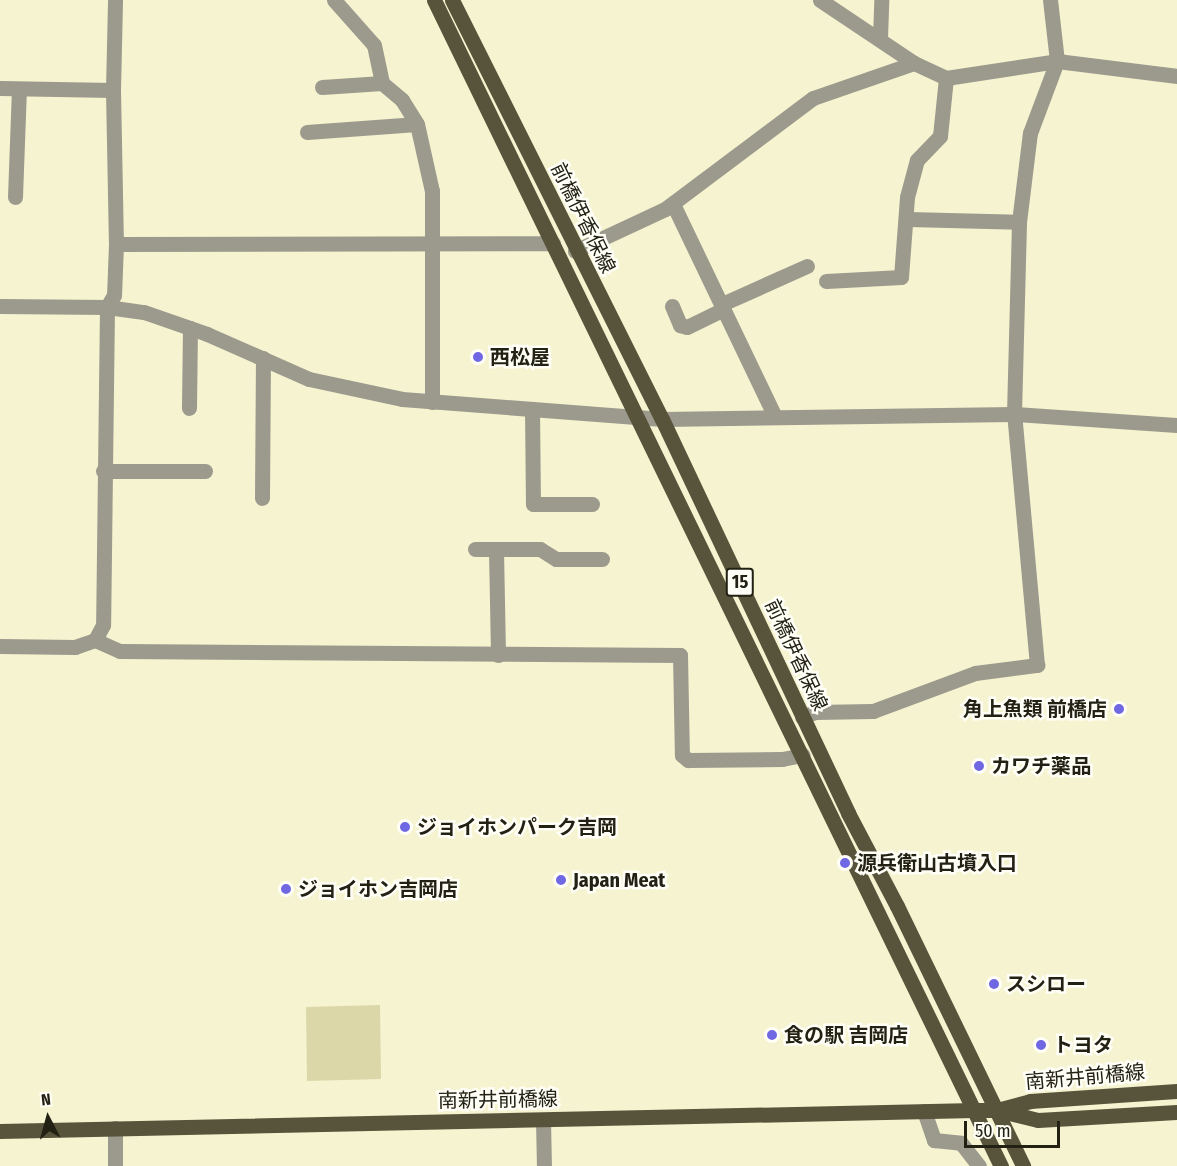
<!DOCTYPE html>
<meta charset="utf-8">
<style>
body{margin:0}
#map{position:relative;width:1177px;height:1166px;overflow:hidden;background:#f6f3d0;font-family:"Fira Sans Condensed","Noto Sans JP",sans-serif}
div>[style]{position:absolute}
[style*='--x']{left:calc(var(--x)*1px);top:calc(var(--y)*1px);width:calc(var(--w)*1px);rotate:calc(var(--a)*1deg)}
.green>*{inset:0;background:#dcd7a9}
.minor>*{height:15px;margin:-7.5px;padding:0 7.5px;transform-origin:7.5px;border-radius:7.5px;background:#9b9a8c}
.major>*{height:15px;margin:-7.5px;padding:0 7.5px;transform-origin:7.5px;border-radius:7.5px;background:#57543b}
.dots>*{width:16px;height:16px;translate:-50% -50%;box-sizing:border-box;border:3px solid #fffef7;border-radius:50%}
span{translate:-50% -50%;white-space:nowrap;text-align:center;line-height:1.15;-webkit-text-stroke:5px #fffef7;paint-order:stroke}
.shield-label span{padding:2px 4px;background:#fffef7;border:2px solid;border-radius:4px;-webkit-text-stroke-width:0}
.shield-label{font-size:18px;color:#222114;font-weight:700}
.street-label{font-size:20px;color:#222114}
.poi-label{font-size:20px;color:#222114;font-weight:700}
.left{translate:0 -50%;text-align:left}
.right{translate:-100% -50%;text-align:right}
.north{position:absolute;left:18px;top:1088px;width:60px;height:60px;-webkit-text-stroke:4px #fffef7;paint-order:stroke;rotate:354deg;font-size:16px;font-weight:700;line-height:24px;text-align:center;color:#222114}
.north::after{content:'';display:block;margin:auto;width:21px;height:27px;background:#222114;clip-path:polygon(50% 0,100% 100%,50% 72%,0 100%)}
.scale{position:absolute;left:964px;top:1121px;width:96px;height:27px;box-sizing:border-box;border:3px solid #222114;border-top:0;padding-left:8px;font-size:18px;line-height:21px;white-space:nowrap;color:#222114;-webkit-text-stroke:4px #fffef7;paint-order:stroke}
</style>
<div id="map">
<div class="green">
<i style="clip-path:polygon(380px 1005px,381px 1079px,307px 1081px,306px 1007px)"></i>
</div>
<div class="minor">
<i style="--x:334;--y:0;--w:60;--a:48.4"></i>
<i style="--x:374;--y:45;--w:39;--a:78"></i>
<i style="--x:382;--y:83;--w:26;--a:40"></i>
<i style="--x:402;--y:100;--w:28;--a:58"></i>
<i style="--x:417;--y:124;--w:69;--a:77.4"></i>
<i style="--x:432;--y:191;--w:211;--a:90"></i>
<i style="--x:820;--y:0;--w:113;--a:33.8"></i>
<i style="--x:880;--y:38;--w:38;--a:-88"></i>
<i style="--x:322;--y:87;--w:60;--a:-3.8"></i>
<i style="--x:0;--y:88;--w:113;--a:1"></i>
<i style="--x:113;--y:90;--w:154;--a:88.9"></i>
<i style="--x:116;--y:244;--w:51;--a:92.2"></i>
<i style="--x:114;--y:295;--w:14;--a:120"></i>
<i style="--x:107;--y:307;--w:318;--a:90.7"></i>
<i style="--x:103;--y:625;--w:17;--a:118"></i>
<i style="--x:95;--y:640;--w:21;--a:161"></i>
<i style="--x:75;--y:647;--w:75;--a:-179.2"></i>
<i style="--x:113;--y:90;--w:90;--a:-88.7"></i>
<i style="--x:307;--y:132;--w:110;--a:-4.2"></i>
<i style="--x:15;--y:197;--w:108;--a:-87.9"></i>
<i style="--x:673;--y:204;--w:236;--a:64.4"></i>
<i style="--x:908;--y:219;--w:111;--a:1.5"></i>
<i style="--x:116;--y:244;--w:437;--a:-0.1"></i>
<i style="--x:575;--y:251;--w:99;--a:-25"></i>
<i style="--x:665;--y:209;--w:185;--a:-36.9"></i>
<i style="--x:813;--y:98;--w:107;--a:-19.1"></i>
<i style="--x:914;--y:63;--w:35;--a:25"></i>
<i style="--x:946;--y:78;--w:112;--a:-8.7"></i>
<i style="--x:1057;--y:61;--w:121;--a:7.1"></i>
<i style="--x:826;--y:281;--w:75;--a:-3.1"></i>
<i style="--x:901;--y:277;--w:80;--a:-85.7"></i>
<i style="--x:907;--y:197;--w:38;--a:-75"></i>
<i style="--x:917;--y:160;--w:33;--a:-46"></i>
<i style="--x:940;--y:136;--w:58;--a:-84.1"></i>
<i style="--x:722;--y:304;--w:93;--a:-24.1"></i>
<i style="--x:0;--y:306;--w:107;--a:0.5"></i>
<i style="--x:107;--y:307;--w:37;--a:8"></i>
<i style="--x:144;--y:312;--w:67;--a:19.2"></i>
<i style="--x:207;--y:334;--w:111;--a:23.8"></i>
<i style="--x:309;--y:379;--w:95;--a:12.1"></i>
<i style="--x:402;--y:399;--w:261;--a:4.4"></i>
<i style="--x:662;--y:419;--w:352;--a:-0.8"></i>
<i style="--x:1014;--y:414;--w:163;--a:3.9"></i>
<i style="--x:672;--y:306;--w:21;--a:67"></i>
<i style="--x:680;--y:325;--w:7;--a:16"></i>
<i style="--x:687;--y:327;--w:41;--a:-25.9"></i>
<i style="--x:189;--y:408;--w:80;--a:-89.3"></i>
<i style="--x:532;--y:409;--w:95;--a:89.4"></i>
<i style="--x:533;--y:504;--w:59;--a:0"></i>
<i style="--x:103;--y:471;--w:102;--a:0"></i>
<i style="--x:262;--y:498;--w:140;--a:-89.6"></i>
<i style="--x:475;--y:549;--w:65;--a:0"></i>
<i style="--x:540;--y:549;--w:19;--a:32"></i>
<i style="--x:556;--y:559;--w:46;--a:0"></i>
<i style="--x:496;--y:550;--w:105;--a:88.9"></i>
<i style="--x:95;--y:640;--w:27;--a:24"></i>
<i style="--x:120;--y:651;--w:560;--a:0.41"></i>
<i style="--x:680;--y:655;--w:100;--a:88.9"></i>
<i style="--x:682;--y:755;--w:8;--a:40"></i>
<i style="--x:688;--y:760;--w:94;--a:-0.6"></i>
<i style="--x:782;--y:759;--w:21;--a:-11"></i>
<i style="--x:802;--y:717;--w:14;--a:-21"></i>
<i style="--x:815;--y:712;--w:58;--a:-1"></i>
<i style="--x:873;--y:711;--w:109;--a:-20.4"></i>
<i style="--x:975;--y:673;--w:63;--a:-7.4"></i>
<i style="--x:1037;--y:665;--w:252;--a:-95.2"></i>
<i style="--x:1014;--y:414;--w:192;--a:-88.5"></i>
<i style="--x:1019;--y:222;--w:90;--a:-83"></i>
<i style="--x:1030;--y:133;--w:77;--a:-69.4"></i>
<i style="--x:1057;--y:61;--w:61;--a:-96.5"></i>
<i style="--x:924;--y:1111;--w:31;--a:71"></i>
<i style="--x:934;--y:1140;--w:27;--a:6"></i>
<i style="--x:961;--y:1143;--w:29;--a:52"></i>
<i style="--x:543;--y:1120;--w:46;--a:88.8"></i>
<i style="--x:115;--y:1128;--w:38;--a:90"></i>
</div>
<div class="major">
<i style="--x:434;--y:0;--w:1297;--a:64.07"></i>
<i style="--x:452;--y:0;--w:469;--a:63.4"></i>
<i style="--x:662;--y:419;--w:436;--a:64.7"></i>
<i style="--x:848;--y:813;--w:105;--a:62.2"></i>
<i style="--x:897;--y:906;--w:289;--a:64.1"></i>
<i style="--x:997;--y:1110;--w:34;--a:-15"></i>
<i style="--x:1030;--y:1101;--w:147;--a:-3.9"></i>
<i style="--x:0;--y:1131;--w:975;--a:-1.23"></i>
<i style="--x:975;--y:1110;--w:22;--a:0"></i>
<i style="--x:997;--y:1110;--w:42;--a:13.7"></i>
<i style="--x:1038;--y:1120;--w:139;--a:-3.3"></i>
</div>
<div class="dots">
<i style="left:478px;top:357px;background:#6f68e2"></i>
<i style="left:1119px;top:709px;background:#6f68e2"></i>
<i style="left:979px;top:766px;background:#6f68e2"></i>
<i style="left:405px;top:827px;background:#6f68e2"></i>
<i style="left:845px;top:863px;background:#6f68e2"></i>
<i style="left:561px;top:880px;background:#6f68e2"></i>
<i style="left:286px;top:889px;background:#6f68e2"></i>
<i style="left:994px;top:984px;background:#6f68e2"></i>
<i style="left:772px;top:1035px;background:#6f68e2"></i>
<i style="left:1041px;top:1045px;background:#6f68e2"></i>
</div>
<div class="shield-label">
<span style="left:740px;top:582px">15</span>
</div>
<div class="street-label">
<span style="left:583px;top:218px;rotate:64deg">前橋伊香保線</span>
<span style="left:796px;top:655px;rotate:65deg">前橋伊香保線</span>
<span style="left:1085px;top:1077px;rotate:-5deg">南新井前橋線</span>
<span style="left:498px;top:1100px;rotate:-1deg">南新井前橋線</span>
</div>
<div class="poi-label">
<span class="left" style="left:490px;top:357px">西松屋</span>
<span class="right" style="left:1107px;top:709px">角上魚類 前橋店</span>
<span class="left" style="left:991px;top:766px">カワチ薬品</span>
<span class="left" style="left:417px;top:827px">ジョイホンパーク吉岡</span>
<span class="left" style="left:857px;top:863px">源兵衛山古墳入口</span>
<span class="left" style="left:573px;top:880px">Japan Meat</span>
<span class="left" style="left:298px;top:889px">ジョイホン吉岡店</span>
<span class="left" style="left:1006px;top:984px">スシロー</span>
<span class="left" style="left:784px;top:1035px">食の駅 吉岡店</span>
<span class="left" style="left:1053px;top:1045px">トヨタ</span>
</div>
<div class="north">N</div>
<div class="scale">50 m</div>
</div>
